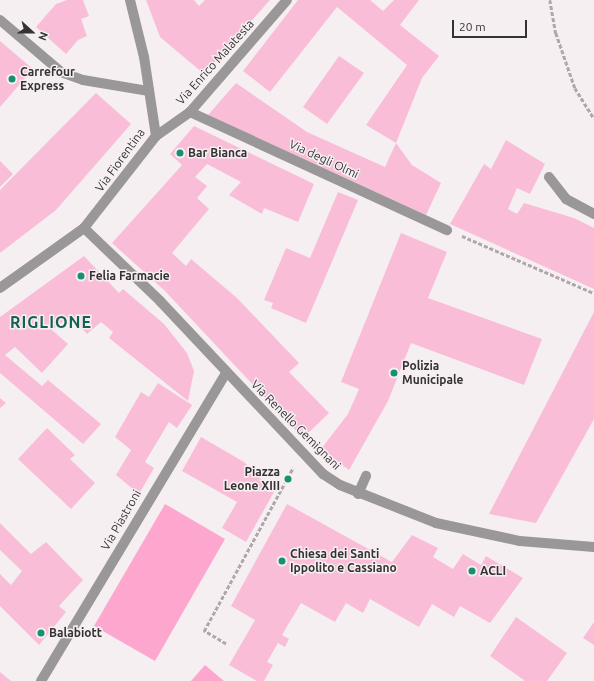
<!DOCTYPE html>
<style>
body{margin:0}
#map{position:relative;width:594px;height:681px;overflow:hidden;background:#f6eff2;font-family:Ubuntu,sans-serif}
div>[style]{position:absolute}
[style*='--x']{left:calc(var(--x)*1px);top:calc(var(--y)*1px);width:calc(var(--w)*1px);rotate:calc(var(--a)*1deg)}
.green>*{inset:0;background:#fea7ce}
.building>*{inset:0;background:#fabdd8}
.path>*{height:2.5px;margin-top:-1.25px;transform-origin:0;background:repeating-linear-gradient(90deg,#aea8aa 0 4px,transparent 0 6px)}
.minor>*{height:10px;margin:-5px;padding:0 5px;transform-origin:5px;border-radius:5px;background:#9a9798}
.dots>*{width:11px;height:11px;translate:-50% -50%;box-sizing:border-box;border:2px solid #f6eff2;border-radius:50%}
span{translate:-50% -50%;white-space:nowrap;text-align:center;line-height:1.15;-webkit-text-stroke:3px #f6eff2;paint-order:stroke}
.street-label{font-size:12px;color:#353233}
.poi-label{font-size:12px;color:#353233;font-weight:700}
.left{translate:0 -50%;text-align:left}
.right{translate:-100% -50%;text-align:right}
.district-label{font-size:16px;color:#13624f;font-weight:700;letter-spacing:1px}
.north{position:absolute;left:12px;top:12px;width:40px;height:40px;-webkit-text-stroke:3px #f6eff2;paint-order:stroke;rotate:111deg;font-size:11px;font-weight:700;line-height:16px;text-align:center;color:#353233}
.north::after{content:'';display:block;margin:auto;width:14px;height:18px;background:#353233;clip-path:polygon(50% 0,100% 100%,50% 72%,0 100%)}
.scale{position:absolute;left:452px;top:20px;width:75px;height:18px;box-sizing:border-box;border:2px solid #353233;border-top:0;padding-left:5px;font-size:12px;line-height:14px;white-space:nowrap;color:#353233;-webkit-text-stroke:3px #f6eff2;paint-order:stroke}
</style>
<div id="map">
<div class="green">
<i style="clip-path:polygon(165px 504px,225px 539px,155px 661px,94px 626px)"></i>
<i style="clip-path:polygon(205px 665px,224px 681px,191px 681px)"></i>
</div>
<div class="building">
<i style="clip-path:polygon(67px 0,83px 0,89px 16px,81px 19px,87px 36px,78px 40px,66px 54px,36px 27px,56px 4px)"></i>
<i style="clip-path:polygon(146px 0,194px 0,199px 6px,205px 0,270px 0,204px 74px,160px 37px)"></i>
<i style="clip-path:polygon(298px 0,370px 0,383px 11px,394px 0,419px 0,400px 25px,439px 56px,422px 78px,396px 143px,366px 125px,407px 65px,337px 7px,270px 92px,243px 71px)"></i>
<i style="clip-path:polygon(0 41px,33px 69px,0 107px)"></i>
<i style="clip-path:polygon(339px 56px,364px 73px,327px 124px,303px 107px)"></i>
<i style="clip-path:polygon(236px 83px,307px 132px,385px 167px,396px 143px,412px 165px,441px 183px,426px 215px,208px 115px)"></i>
<i style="clip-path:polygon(96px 93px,131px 124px,56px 210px,0 253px,0 190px)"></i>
<i style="clip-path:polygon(194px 126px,314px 184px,298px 222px,264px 208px,262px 214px,229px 195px,241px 182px,207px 164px,195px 177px,207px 186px,197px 198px,209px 209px,172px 253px,186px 266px,191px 259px,237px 298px,299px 363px,289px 372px,329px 413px,303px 438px,164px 290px,112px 243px,182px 165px,170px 154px)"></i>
<i style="clip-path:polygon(506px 140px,545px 164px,530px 194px,517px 188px,508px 209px,517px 214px,524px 203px,574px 218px,594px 228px,594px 289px,450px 224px,484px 164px,491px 169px)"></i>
<i style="clip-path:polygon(0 161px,13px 174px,0 187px)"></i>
<i style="clip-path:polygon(338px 192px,358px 200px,306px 323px,271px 308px,273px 303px,264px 300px,286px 248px,310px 258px)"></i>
<i style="clip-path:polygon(401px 233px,447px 252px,428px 298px,542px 339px,524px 385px,411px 343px,388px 401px,349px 470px,321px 449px,348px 414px,359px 389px,341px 382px)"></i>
<i style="clip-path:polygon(84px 256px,119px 293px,123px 289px,164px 324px,187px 353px,194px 371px,188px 401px,109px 338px,113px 332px,101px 322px,87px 334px,70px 316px,52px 330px,68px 344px,42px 373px,15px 347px,5px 355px,42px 386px,48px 380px,101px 424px,83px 444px,0 373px,0 317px)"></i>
<i style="clip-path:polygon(594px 312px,594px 419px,536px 523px,489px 514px)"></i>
<i style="clip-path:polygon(158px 383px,192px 405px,177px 428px,169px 422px,145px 462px,154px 468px,139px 494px,116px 475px,131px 450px,115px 437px,141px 392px,149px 397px)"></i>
<i style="clip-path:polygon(0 398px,6px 403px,0 408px)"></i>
<i style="clip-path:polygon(47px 428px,75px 455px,70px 459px,95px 483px,71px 509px,18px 459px)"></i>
<i style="clip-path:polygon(201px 437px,244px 462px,274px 492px,246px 542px,222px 528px,237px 502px,182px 471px)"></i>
<i style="clip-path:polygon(287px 504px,392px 562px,412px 535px,438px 548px,433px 557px,453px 569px,463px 554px,481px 565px,486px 556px,523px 578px,490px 623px,460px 606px,454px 617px,432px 604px,419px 627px,370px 599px,363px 613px,346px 603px,335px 622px,301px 603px,282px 635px,289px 639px,285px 647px,278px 643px,267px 662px,273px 665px,264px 681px,257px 681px,229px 665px,255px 620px,231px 606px)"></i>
<i style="clip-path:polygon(0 523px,31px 554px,46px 542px,83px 580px,59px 606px,66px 612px,39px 645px,0 606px,0 574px,11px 585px,22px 571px,0 550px)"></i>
<i style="clip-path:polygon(516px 617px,567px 653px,547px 681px,525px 681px,490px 656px)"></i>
<i style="clip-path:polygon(594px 622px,594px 645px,583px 638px)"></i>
<i style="clip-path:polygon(0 672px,11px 681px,0 681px)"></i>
</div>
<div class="path">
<i style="--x:550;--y:0;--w:34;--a:80"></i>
<i style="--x:556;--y:33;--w:58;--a:70.9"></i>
<i style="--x:575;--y:88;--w:36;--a:58"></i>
<i style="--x:462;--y:236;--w:144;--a:23.4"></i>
<i style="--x:226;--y:644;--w:26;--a:-149"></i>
<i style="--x:204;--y:631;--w:186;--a:-61.4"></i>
</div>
<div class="minor">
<i style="--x:0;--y:20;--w:80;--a:40.4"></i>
<i style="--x:61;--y:72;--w:23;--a:20"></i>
<i style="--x:83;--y:80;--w:67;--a:9.5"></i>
<i style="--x:190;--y:112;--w:283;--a:24.7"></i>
<i style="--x:156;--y:136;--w:42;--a:-35.2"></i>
<i style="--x:190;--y:112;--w:148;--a:-49.1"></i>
<i style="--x:549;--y:177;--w:28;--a:52"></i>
<i style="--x:566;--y:199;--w:32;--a:28"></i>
<i style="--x:84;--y:228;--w:105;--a:43.8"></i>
<i style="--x:160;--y:301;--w:238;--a:46.7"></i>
<i style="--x:323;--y:474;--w:20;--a:33"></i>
<i style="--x:340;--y:485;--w:103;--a:21.6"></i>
<i style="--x:436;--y:523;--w:86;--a:12.1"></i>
<i style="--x:520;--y:541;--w:74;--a:4.6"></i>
<i style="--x:0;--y:288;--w:103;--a:-35.5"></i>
<i style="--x:84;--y:228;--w:117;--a:-52"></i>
<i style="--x:156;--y:136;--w:80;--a:-98.6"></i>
<i style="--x:144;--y:57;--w:59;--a:-103.8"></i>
<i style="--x:358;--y:494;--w:20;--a:-66"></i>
<i style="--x:41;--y:681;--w:359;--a:-59"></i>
</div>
<div class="dots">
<i style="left:12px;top:79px;background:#168f73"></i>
<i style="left:180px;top:153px;background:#168f73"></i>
<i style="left:81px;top:276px;background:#168f73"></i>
<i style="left:394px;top:373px;background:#168f73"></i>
<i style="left:288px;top:479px;background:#168f73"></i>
<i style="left:282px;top:561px;background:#168f73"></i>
<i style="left:472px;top:571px;background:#168f73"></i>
<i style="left:41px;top:633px;background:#168f73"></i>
</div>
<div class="street-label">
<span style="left:215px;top:62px;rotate:-48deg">Via Enrico Malatesta</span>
<span style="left:324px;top:159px;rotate:25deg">Via degli Olmi</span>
<span style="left:120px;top:160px;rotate:-54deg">Via Fiorentina</span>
<span style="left:296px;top:425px;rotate:45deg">Via Renello Gemignani</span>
<span style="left:121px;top:520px;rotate:-60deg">Via Piastroni</span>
</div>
<div class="poi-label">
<span class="left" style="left:20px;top:79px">Carrefour<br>Express</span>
<span class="left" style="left:188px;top:153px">Bar Bianca</span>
<span class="left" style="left:89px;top:276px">Felia Farmacie</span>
<span class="left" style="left:402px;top:373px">Polizia<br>Municipale</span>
<span class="right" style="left:280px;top:479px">Piazza<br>Leone XIII</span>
<span class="left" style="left:290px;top:561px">Chiesa dei Santi<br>Ippolito e Cassiano</span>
<span class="left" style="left:480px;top:571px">ACLI</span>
<span class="left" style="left:49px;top:633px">Balabiott</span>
</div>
<div class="district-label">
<span style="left:51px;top:322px">RIGLIONE</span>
</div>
<div class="north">N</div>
<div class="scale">20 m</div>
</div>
